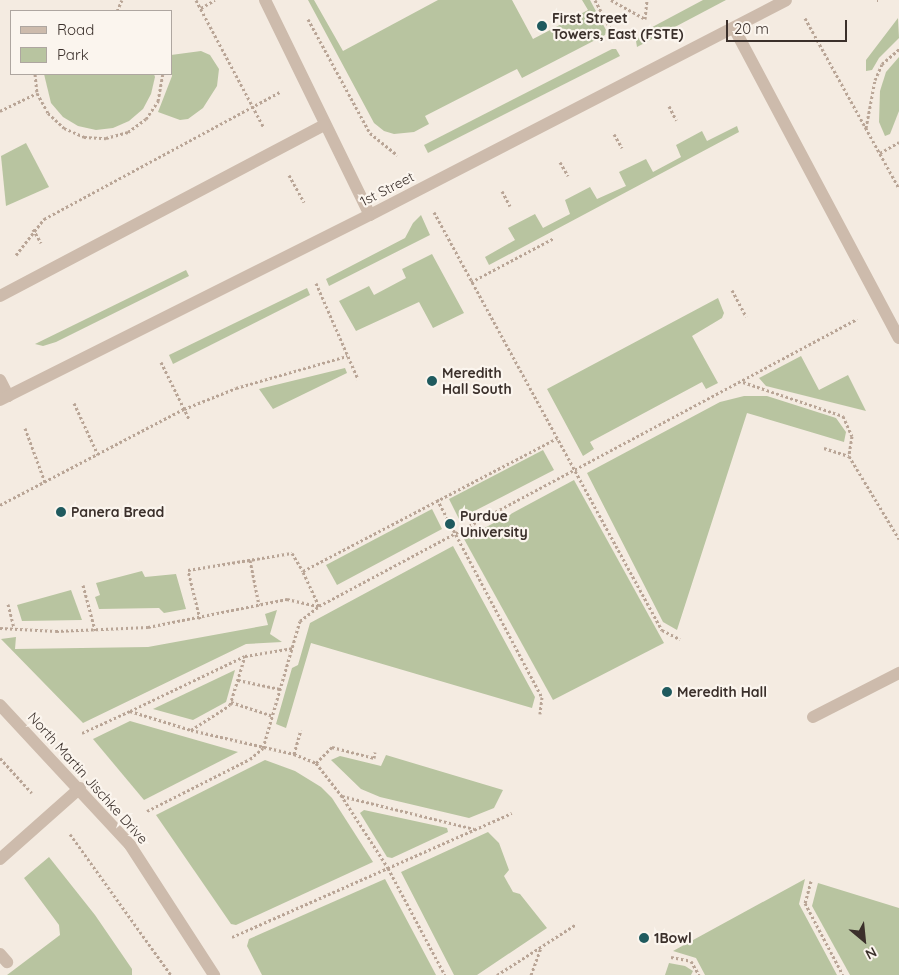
<!DOCTYPE html>
<style>
body{margin:0}
#map{position:relative;width:899px;height:975px;overflow:hidden;background:#f4ebe1;font-family:Quicksand,sans-serif}
div>[style]{position:absolute}
[style*='--x']{left:calc(var(--x)*1px);top:calc(var(--y)*1px);width:calc(var(--w)*1px);rotate:calc(var(--a)*1deg)}
.green>*{inset:0;background:#b8c4a0}
.path>*{height:3px;margin-top:-1.5px;transform-origin:0;background:repeating-linear-gradient(90deg,#b9a596 0 2.5px,transparent 0 5px)}
.service>*{height:12px;margin:-6px;padding:0 6px;transform-origin:6px;border-radius:6px;background:#cdbbac}
.minor>*{height:12px;margin:-6px;padding:0 6px;transform-origin:6px;border-radius:6px;background:#cdbbac}
.dots>*{width:14px;height:14px;translate:-50% -50%;box-sizing:border-box;border:2px solid #fbf5ee;border-radius:50%}
span{translate:-50% -50%;white-space:nowrap;text-align:center;line-height:1.15;-webkit-text-stroke:4.5px #fbf5ee;paint-order:stroke}
.poi-label{font-size:14px;color:#3b302b;font-weight:700}
.left{translate:0 -50%;text-align:left}
.street-label{font-size:14px;color:#3b302b}
.legend{position:absolute;left:10px;top:10px;width:162px;height:65px;box-sizing:border-box;background:#fbf5ee;border:1px solid #aea6a0;margin:0;padding:6px 9px;list-style:none;font-size:15px;color:#3b302b}
.legend li{display:flex;align-items:center;gap:10px;height:25px}
.legend b{width:25px;border:1px solid #aea6a0}
.north{position:absolute;left:839px;top:915px;width:50px;height:50px;-webkit-text-stroke:4px #fbf5ee;paint-order:stroke;rotate:152deg;font-size:14px;font-weight:700;line-height:20px;text-align:center;color:#3b302b}
.north::after{content:'';display:block;margin:auto;width:18px;height:22px;background:#3b302b;clip-path:polygon(50% 0,100% 100%,50% 72%,0 100%)}
.scale{position:absolute;left:726px;top:20px;width:121px;height:22px;box-sizing:border-box;border:2px solid #3b302b;border-top:0;padding-left:6px;font-size:15px;line-height:18px;white-space:nowrap;color:#3b302b;-webkit-text-stroke:4px #fbf5ee;paint-order:stroke}
</style>
<div id="map">
<div class="green">
<i style="clip-path:polygon(308px 0,314px 0,343px 51px,438px 0,512px 0,533px 39px,588px 10px,582px 0,590px 0,606px 30px,605px 35px,522px 78px,517px 69px,425px 116px,429px 124px,414px 132px,394px 134px,384px 131px,374px 123px)"></i>
<i style="clip-path:polygon(703px 0,726px 0,637px 47px,636px 41px,643px 32px)"></i>
<i style="clip-path:polygon(898px 18px,899px 38px,879px 58px,872px 70px,866px 71px,866px 60px)"></i>
<i style="clip-path:polygon(612px 49px,616px 49px,620px 56px,428px 153px,424px 145px)"></i>
<i style="clip-path:polygon(201px 51px,210px 55px,219px 69px,217px 86px,203px 108px,188px 119px,180px 120px,158px 112px,172px 76px,171px 55px)"></i>
<i style="clip-path:polygon(899px 57px,899px 111px,890px 134px,885px 136px,879px 122px,880px 91px,886px 72px)"></i>
<i style="clip-path:polygon(44px 74px,154px 74px,155px 77px,151px 94px,143px 109px,129px 121px,113px 128px,96px 130px,78px 126px,63px 117px,51px 103px)"></i>
<i style="clip-path:polygon(737px 126px,739px 132px,489px 265px,485px 257px,515px 240px,508px 228px,535px 214px,543px 228px,570px 214px,565px 200px,590px 187px,597px 199px,626px 186px,619px 172px,646px 159px,653px 172px,681px 157px,676px 145px,702px 131px,707px 141px)"></i>
<i style="clip-path:polygon(26px 143px,49px 187px,6px 206px,1px 156px)"></i>
<i style="clip-path:polygon(421px 215px,430px 235px,329px 286px,326px 279px,405px 238px,413px 223px)"></i>
<i style="clip-path:polygon(432px 254px,464px 313px,433px 328px,419px 302px,356px 331px,339px 301px,369px 286px,374px 295px,406px 278px,402px 269px)"></i>
<i style="clip-path:polygon(186px 270px,189px 276px,56px 342px,43px 346px,35px 344px)"></i>
<i style="clip-path:polygon(307px 288px,310px 295px,173px 364px,169px 355px)"></i>
<i style="clip-path:polygon(718px 298px,724px 313px,722px 318px,692px 336px,718px 383px,706px 389px,702px 382px,590px 442px,594px 449px,583px 456px,547px 389px)"></i>
<i style="clip-path:polygon(801px 356px,819px 390px,848px 375px,866px 411px,766px 386px,759px 378px)"></i>
<i style="clip-path:polygon(345px 368px,347px 373px,273px 409px,259px 389px)"></i>
<i style="clip-path:polygon(744px 396px,767px 396px,836px 418px,846px 432px,844px 442px,747px 413px,677px 630px,663px 622px,587px 473px,720px 402px)"></i>
<i style="clip-path:polygon(543px 450px,554px 470px,459px 519px,449px 499px)"></i>
<i style="clip-path:polygon(574px 480px,664px 643px,553px 700px,464px 539px)"></i>
<i style="clip-path:polygon(432px 509px,442px 529px,337px 585px,326px 565px)"></i>
<i style="clip-path:polygon(453px 546px,535px 697px,532px 708px,311px 643px,286px 728px,276px 724px,292px 668px,298px 665px,310px 623px)"></i>
<i style="clip-path:polygon(142px 571px,145px 577px,176px 574px,186px 609px,164px 613px,159px 608px,99px 609px,95px 597px,100px 595px,96px 583px)"></i>
<i style="clip-path:polygon(71px 590px,82px 620px,22px 621px,17px 605px)"></i>
<i style="clip-path:polygon(277px 610px,270px 634px,282px 642px,246px 644px,83px 723px,1px 639px,16px 637px,15px 649px,148px 647px,268px 625px,265px 614px)"></i>
<i style="clip-path:polygon(235px 670px,226px 702px,193px 720px,153px 709px)"></i>
<i style="clip-path:polygon(130px 721px,238px 752px,144px 800px,93px 739px)"></i>
<i style="clip-path:polygon(386px 755px,503px 790px,494px 808px,469px 818px,380px 797px,361px 789px,331px 760px,340px 756px,381px 766px)"></i>
<i style="clip-path:polygon(265px 760px,295px 771px,321px 787px,332px 798px,373px 862px,236px 925px,231px 924px,156px 815px)"></i>
<i style="clip-path:polygon(364px 810px,447px 828px,448px 832px,392px 858px,387px 857px,360px 813px)"></i>
<i style="clip-path:polygon(488px 832px,499px 843px,509px 870px,504px 876px,513px 892px,520px 894px,547px 928px,477px 975px,454px 975px,401px 872px)"></i>
<i style="clip-path:polygon(49px 857px,95px 915px,132px 969px,132px 975px,7px 975px,60px 935px,59px 925px,24px 878px)"></i>
<i style="clip-path:polygon(385px 879px,436px 975px,262px 975px,247px 946px,249px 939px)"></i>
<i style="clip-path:polygon(805px 879px,799px 904px,837px 975px,705px 975px,696px 958px,673px 951px)"></i>
<i style="clip-path:polygon(818px 883px,899px 908px,899px 975px,850px 975px,812px 906px)"></i>
<i style="clip-path:polygon(669px 963px,685px 966px,693px 971px,691px 975px,665px 975px)"></i>
</div>
<div class="path">
<i style="--x:196;--y:0;--w:143;--a:62"></i>
<i style="--x:595;--y:0;--w:40;--a:62"></i>
<i style="--x:611;--y:0;--w:39;--a:29"></i>
<i style="--x:645;--y:19;--w:19;--a:-84"></i>
<i style="--x:877;--y:0;--w:1;--a:0"></i>
<i style="--x:201;--y:8;--w:16;--a:-30"></i>
<i style="--x:86;--y:11;--w:23;--a:0"></i>
<i style="--x:117;--y:11;--w:12;--a:-66"></i>
<i style="--x:805;--y:18;--w:194;--a:61.1"></i>
<i style="--x:308;--y:19;--w:130;--a:61.5"></i>
<i style="--x:370;--y:133;--w:35;--a:39"></i>
<i style="--x:35;--y:74;--w:19;--a:84"></i>
<i style="--x:37;--y:93;--w:23;--a:61"></i>
<i style="--x:48;--y:113;--w:22;--a:43"></i>
<i style="--x:64;--y:128;--w:22;--a:24"></i>
<i style="--x:84;--y:137;--w:22;--a:3"></i>
<i style="--x:106;--y:138;--w:23;--a:-15"></i>
<i style="--x:128;--y:132;--w:22;--a:-36"></i>
<i style="--x:146;--y:119;--w:22;--a:-56"></i>
<i style="--x:158;--y:101;--w:27;--a:-80"></i>
<i style="--x:669;--y:106;--w:16;--a:63"></i>
<i style="--x:0;--y:111;--w:41;--a:-25.9"></i>
<i style="--x:866;--y:128;--w:49;--a:-79.4"></i>
<i style="--x:875;--y:80;--w:17;--a:-66"></i>
<i style="--x:882;--y:64;--w:23;--a:-41"></i>
<i style="--x:614;--y:134;--w:16;--a:60"></i>
<i style="--x:880;--y:153;--w:22;--a:-30"></i>
<i style="--x:560;--y:162;--w:16;--a:60"></i>
<i style="--x:289;--y:175;--w:31;--a:61"></i>
<i style="--x:502;--y:191;--w:17;--a:62"></i>
<i style="--x:434;--y:212;--w:476;--a:61.4"></i>
<i style="--x:662;--y:630;--w:20;--a:27"></i>
<i style="--x:33;--y:229;--w:16;--a:60"></i>
<i style="--x:16;--y:255;--w:46;--a:-52.1"></i>
<i style="--x:44;--y:219;--w:268;--a:-28.3"></i>
<i style="--x:471;--y:282;--w:94;--a:-27.9"></i>
<i style="--x:316;--y:283;--w:105;--a:66.4"></i>
<i style="--x:732;--y:290;--w:30;--a:62"></i>
<i style="--x:161;--y:362;--w:64;--a:63.8"></i>
<i style="--x:743;--y:382;--w:106;--a:18.8"></i>
<i style="--x:843;--y:416;--w:22;--a:66"></i>
<i style="--x:852;--y:436;--w:20;--a:99"></i>
<i style="--x:849;--y:456;--w:97;--a:58.9"></i>
<i style="--x:74;--y:403;--w:57;--a:65.2"></i>
<i style="--x:25;--y:428;--w:58;--a:69.7"></i>
<i style="--x:824;--y:448;--w:26;--a:18"></i>
<i style="--x:437;--y:499;--w:224;--a:62.1"></i>
<i style="--x:542;--y:697;--w:17;--a:97"></i>
<i style="--x:0;--y:505;--w:208;--a:-27.6"></i>
<i style="--x:184;--y:409;--w:56;--a:-22"></i>
<i style="--x:236;--y:388;--w:116;--a:-16.1"></i>
<i style="--x:250;--y:560;--w:46;--a:78.7"></i>
<i style="--x:83;--y:585;--w:47;--a:75.1"></i>
<i style="--x:8;--y:604;--w:25;--a:76"></i>
<i style="--x:319;--y:606;--w:38;--a:-115"></i>
<i style="--x:303;--y:571;--w:287;--a:-27.6"></i>
<i style="--x:200;--y:619;--w:50;--a:-103.8"></i>
<i style="--x:188;--y:570;--w:105;--a:-9.3"></i>
<i style="--x:292;--y:553;--w:21;--a:59"></i>
<i style="--x:0;--y:628;--w:56;--a:3.1"></i>
<i style="--x:56;--y:631;--w:92;--a:-2.5"></i>
<i style="--x:148;--y:627;--w:142;--a:-11.4"></i>
<i style="--x:287;--y:599;--w:32;--a:13"></i>
<i style="--x:238;--y:680;--w:43;--a:12.1"></i>
<i style="--x:231;--y:702;--w:44;--a:18.4"></i>
<i style="--x:130;--y:711;--w:127;--a:-25.6"></i>
<i style="--x:245;--y:656;--w:49;--a:-9.5"></i>
<i style="--x:191;--y:730;--w:46;--a:-32.7"></i>
<i style="--x:230;--y:705;--w:51;--a:-73"></i>
<i style="--x:82;--y:733;--w:53;--a:-24.6"></i>
<i style="--x:130;--y:711;--w:64;--a:17.3"></i>
<i style="--x:191;--y:730;--w:106;--a:13.1"></i>
<i style="--x:294;--y:754;--w:24;--a:22"></i>
<i style="--x:316;--y:763;--w:41;--a:52"></i>
<i style="--x:341;--y:795;--w:87;--a:57.2"></i>
<i style="--x:388;--y:868;--w:121;--a:62"></i>
<i style="--x:294;--y:754;--w:25;--a:-74"></i>
<i style="--x:0;--y:758;--w:47;--a:47.6"></i>
<i style="--x:316;--y:763;--w:23;--a:-45"></i>
<i style="--x:332;--y:747;--w:43;--a:14.7"></i>
<i style="--x:374;--y:758;--w:6;--a:-81"></i>
<i style="--x:342;--y:796;--w:136;--a:14"></i>
<i style="--x:147;--y:811;--w:115;--a:-26.8"></i>
<i style="--x:250;--y:759;--w:17;--a:-40"></i>
<i style="--x:263;--y:748;--w:132;--a:-73.8"></i>
<i style="--x:300;--y:621;--w:24;--a:-38"></i>
<i style="--x:319;--y:606;--w:610;--a:-28.08"></i>
<i style="--x:70;--y:834;--w:173;--a:54.4"></i>
<i style="--x:811;--y:881;--w:23;--a:105"></i>
<i style="--x:805;--y:903;--w:81;--a:62.2"></i>
<i style="--x:232;--y:937;--w:306;--a:-23.9"></i>
<i style="--x:671;--y:957;--w:20;--a:11"></i>
<i style="--x:691;--y:961;--w:16;--a:60"></i>
<i style="--x:497;--y:975;--w:93;--a:-32.7"></i>
<i style="--x:531;--y:975;--w:29;--a:-70"></i>
</div>
<div class="service">
<i style="--x:265;--y:0;--w:239;--a:64"></i>
<i style="--x:734;--y:28;--w:351;--a:62"></i>
<i style="--x:0;--y:296;--w:366;--a:-27.8"></i>
<i style="--x:0;--y:380;--w:18;--a:63"></i>
<i style="--x:813;--y:717;--w:97;--a:-27.1"></i>
<i style="--x:0;--y:859;--w:107;--a:-41.6"></i>
<i style="--x:0;--y:954;--w:11;--a:49"></i>
</div>
<div class="minor">
<i style="--x:0;--y:400;--w:414;--a:-26.6"></i>
<i style="--x:370;--y:215;--w:468;--a:-27.3"></i>
<i style="--x:0;--y:705;--w:191;--a:47.1"></i>
<i style="--x:130;--y:845;--w:155;--a:57.1"></i>
</div>
<div class="dots">
<i style="left:542px;top:26px;background:#1f5a5e"></i>
<i style="left:432px;top:381px;background:#1f5a5e"></i>
<i style="left:61px;top:512px;background:#1f5a5e"></i>
<i style="left:450px;top:524px;background:#1f5a5e"></i>
<i style="left:667px;top:692px;background:#1f5a5e"></i>
<i style="left:644px;top:938px;background:#1f5a5e"></i>
</div>
<div class="poi-label">
<span class="left" style="left:552px;top:26px">First Street<br>Towers, East (FSTE)</span>
<span class="left" style="left:442px;top:381px">Meredith<br>Hall South</span>
<span class="left" style="left:71px;top:512px">Panera Bread</span>
<span class="left" style="left:460px;top:524px">Purdue<br>University</span>
<span class="left" style="left:677px;top:692px">Meredith Hall</span>
<span class="left" style="left:654px;top:938px">1Bowl</span>
</div>
<div class="street-label">
<span style="left:387px;top:189px;rotate:-27deg">1st Street</span>
<span style="left:88px;top:778px;rotate:48deg">North Martin Jischke Drive</span>
</div>
<ul class="legend">
<li><b style="height:6px;background:#cdbbac"></b>Road</li>
<li><b style="height:14px;background:#b8c4a0"></b>Park</li>
</ul>
<div class="north">N</div>
<div class="scale">20 m</div>
</div>
